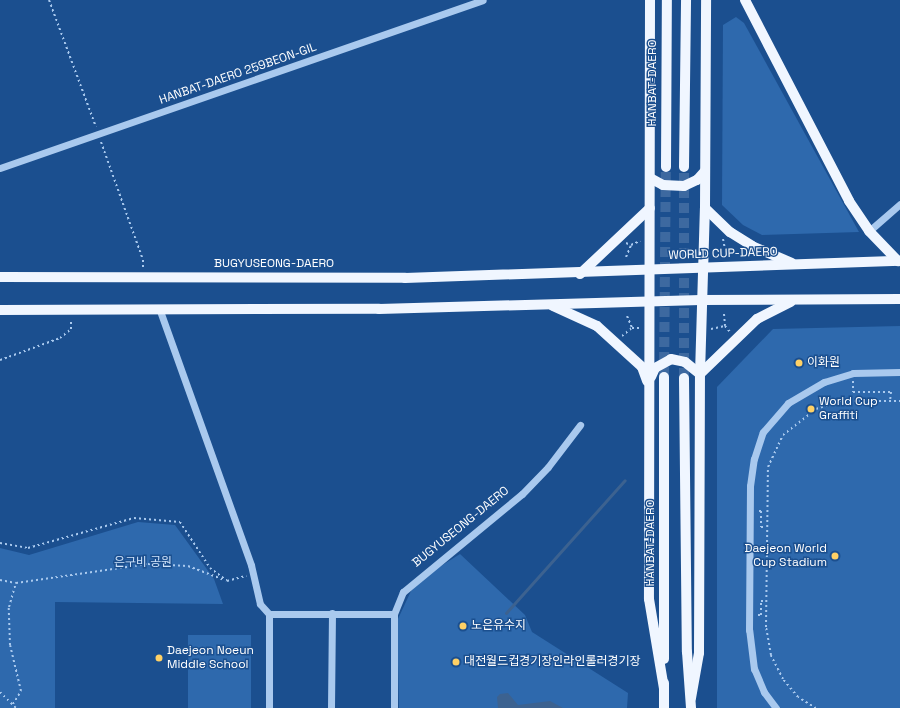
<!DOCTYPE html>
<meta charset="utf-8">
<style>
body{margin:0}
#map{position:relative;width:900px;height:708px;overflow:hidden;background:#1b4f8f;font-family:"Space Grotesk","Noto Sans KR",sans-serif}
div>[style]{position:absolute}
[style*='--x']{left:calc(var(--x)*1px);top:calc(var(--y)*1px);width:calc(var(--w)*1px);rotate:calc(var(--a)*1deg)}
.green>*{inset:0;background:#2e69ad}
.water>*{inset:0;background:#3c6290}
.stream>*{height:3px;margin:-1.5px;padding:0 1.5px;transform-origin:1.5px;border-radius:1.5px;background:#3c6290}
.major-tunnel>*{height:10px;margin-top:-5px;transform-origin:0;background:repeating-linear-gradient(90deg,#3d69a0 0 10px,transparent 0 15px)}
.path>*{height:2px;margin-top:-1px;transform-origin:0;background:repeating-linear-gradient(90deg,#a9c9ee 0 2px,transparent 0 5px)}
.minor>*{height:7px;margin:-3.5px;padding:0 3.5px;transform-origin:3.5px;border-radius:3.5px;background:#a9c9ee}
.major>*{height:10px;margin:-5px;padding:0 5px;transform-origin:5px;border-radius:5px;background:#f0f6ff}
.dots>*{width:11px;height:11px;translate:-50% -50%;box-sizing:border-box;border:2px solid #1b4f8f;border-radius:50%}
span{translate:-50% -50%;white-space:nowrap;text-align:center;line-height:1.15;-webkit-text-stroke:3px #1b4f8f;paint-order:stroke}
.street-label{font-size:12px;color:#fff}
.poi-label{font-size:12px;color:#fff}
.left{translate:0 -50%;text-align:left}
.right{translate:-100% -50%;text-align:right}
.park-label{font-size:12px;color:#cfe3fa}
</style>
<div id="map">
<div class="green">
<i style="clip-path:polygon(736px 17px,744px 23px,859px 232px,762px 235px,743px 225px,722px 205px,723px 25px)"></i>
<i style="clip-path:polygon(900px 326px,900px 708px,717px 708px,717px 387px,773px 329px)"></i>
<i style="clip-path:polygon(138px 522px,175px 525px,214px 579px,223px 604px,55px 602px,55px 708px,0 708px,0 548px,29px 555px)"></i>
<i style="clip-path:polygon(460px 554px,525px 615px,532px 632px,628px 693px,627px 708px,399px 708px,397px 621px,411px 591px,433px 571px)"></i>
<i style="clip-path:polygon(188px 635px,251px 635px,251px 708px,188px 708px)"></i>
</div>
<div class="water">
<i style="clip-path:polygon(508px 693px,518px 705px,550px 701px,563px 708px,498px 708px,497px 697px,500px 694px)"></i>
</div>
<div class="stream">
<i style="--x:506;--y:613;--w:178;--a:-48.2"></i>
</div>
<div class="major-tunnel">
<i style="--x:664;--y:377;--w:210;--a:-89.5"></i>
<i style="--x:684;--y:378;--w:211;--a:-90"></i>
</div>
<div class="path">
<i style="--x:49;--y:0;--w:135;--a:69.7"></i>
<i style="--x:101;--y:142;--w:125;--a:70.4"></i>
<i style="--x:143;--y:260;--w:8;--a:90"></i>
<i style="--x:723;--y:239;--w:10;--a:79"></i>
<i style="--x:626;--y:243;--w:5;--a:22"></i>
<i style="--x:631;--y:245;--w:10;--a:-24"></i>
<i style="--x:626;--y:257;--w:13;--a:-67"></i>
<i style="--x:724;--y:314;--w:12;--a:85"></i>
<i style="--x:627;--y:316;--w:13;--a:67"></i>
<i style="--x:711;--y:329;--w:14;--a:-12"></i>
<i style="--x:725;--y:326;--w:8;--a:50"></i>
<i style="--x:622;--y:336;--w:13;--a:-39"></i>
<i style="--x:632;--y:328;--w:8;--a:0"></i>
<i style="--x:0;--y:360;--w:64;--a:-20.1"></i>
<i style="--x:60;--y:338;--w:14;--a:-39"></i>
<i style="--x:71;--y:329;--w:9;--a:-90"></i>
<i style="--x:853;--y:381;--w:11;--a:90"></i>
<i style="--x:853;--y:392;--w:38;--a:0"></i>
<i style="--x:891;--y:392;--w:9;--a:96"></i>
<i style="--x:759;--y:511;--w:2;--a:0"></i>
<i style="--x:761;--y:511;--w:16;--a:90"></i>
<i style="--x:761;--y:527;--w:5;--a:0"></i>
<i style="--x:0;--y:543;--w:28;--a:10"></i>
<i style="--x:28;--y:548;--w:110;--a:-15.8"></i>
<i style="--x:134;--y:518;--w:46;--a:5"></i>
<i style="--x:180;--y:522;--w:55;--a:56.9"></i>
<i style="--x:210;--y:568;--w:21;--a:37"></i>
<i style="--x:227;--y:581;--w:20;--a:-15"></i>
<i style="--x:0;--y:580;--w:16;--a:11"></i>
<i style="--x:16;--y:583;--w:133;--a:-8.2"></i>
<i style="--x:148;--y:564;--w:40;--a:2.9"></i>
<i style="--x:188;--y:566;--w:39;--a:21"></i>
<i style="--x:758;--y:615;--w:3;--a:0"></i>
<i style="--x:761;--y:615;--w:14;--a:-90"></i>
<i style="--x:761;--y:601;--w:5;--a:0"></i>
<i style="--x:0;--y:692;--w:23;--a:45"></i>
<i style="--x:13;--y:704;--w:15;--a:-58"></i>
<i style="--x:21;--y:691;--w:47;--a:-103.4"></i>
<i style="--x:10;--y:645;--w:38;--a:-92"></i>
<i style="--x:9;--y:607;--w:25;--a:-74"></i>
<i style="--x:816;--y:708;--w:21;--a:-149"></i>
<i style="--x:798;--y:697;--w:23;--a:-130"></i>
<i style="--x:783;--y:679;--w:27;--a:-117"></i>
<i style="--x:771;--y:655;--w:28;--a:-100"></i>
<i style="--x:766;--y:627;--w:160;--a:-89.3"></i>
<i style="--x:768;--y:467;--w:35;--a:-65"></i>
<i style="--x:783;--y:435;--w:42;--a:-38.2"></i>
<i style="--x:816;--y:409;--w:24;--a:-19"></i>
<i style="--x:839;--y:401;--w:61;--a:0"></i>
</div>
<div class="minor">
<i style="--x:0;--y:168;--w:511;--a:-19.18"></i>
<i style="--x:869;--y:231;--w:41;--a:-41.1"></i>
<i style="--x:159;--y:308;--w:273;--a:70.3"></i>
<i style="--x:251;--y:565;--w:40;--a:77"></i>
<i style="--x:260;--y:604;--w:13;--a:48"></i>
<i style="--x:269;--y:708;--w:94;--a:-90"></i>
<i style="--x:269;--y:614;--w:125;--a:0"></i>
<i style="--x:331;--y:708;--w:95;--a:-89.4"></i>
<i style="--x:394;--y:708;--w:94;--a:-90"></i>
<i style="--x:394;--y:614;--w:24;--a:-68"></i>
<i style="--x:403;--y:592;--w:154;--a:-39.5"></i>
<i style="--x:522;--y:494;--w:37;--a:-46"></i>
<i style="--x:548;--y:467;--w:53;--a:-52.7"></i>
<i style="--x:776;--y:708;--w:20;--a:-127"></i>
<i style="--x:764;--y:692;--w:25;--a:-113"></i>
<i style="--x:754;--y:669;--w:39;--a:-97"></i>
<i style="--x:749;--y:630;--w:144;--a:-89.6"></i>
<i style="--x:750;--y:486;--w:27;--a:-82"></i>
<i style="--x:754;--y:459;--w:28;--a:-72"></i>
<i style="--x:763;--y:432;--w:38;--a:-49"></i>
<i style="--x:788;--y:403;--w:42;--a:-30.3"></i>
<i style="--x:824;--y:382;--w:30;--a:-17"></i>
<i style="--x:853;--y:373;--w:47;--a:-1.2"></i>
</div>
<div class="major">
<i style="--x:650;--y:0;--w:599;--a:90.1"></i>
<i style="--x:649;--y:599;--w:91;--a:80.5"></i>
<i style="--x:745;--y:0;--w:226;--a:62.6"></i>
<i style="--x:849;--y:201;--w:36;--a:56"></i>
<i style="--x:869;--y:231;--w:42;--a:46"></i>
<i style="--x:666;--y:167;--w:167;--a:-89.7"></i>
<i style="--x:684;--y:167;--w:167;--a:-89.3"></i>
<i style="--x:650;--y:178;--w:15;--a:28"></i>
<i style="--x:663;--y:185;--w:21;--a:3"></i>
<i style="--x:684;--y:186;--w:14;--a:-25"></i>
<i style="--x:697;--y:180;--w:12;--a:-48"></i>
<i style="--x:705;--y:208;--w:35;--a:44"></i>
<i style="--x:730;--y:232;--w:26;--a:32"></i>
<i style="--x:752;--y:246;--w:43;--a:23"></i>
<i style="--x:580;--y:274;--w:96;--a:-43.3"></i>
<i style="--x:0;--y:277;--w:405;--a:0.1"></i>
<i style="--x:405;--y:278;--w:495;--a:-2"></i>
<i style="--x:553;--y:306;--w:48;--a:24.4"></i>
<i style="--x:597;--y:326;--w:61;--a:42.3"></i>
<i style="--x:642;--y:367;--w:15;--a:70"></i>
<i style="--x:0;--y:310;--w:379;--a:-0.2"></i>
<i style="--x:379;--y:309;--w:322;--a:-1.6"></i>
<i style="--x:701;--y:300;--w:199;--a:-0.3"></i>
<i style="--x:651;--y:377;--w:10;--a:-66"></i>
<i style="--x:655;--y:368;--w:18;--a:-29"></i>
<i style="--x:671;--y:359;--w:14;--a:12"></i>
<i style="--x:685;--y:362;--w:19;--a:39"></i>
<i style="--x:700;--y:374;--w:79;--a:-44"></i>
<i style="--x:757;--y:319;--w:38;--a:-27"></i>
<i style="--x:664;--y:377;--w:282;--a:90"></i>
<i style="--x:684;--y:378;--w:274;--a:89.4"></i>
<i style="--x:687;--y:652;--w:56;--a:85.9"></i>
<i style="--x:691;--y:698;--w:46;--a:-79.9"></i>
<i style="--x:699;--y:653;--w:279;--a:-89.8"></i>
<i style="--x:700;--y:374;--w:166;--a:-88.3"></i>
<i style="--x:705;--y:208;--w:208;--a:-89.7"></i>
<i style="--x:664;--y:708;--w:25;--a:-90"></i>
</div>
<div class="dots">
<i style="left:799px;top:363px;background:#ffd166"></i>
<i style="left:811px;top:409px;background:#ffd166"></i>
<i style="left:835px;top:556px;background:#ffd166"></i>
<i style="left:463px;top:626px;background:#ffd166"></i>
<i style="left:159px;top:658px;background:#ffd166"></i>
<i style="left:456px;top:662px;background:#ffd166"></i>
</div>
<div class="street-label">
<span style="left:238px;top:74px;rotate:-19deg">HANBAT-DAERO 259BEON-GIL</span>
<span style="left:653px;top:83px;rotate:-90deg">HANBAT-DAERO</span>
<span style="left:723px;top:254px;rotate:-2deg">WORLD CUP-DAERO</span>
<span style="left:274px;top:264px">BUGYUSEONG-DAERO</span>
<span style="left:461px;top:527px;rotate:-39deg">BUGYUSEONG-DAERO</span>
<span style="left:651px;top:543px;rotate:-90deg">HANBAT-DAERO</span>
</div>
<div class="poi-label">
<span class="left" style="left:807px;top:363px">이화원</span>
<span class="left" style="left:819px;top:409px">World Cup<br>Graffiti</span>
<span class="right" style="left:827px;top:556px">Daejeon World<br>Cup Stadium</span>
<span class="left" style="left:471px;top:626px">노은유수지</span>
<span class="left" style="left:167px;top:658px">Daejeon Noeun<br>Middle School</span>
<span class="left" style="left:464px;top:662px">대전월드컵경기장인라인롤러경기장</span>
</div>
<div class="park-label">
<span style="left:143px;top:563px">은구비 공원</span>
</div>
</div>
